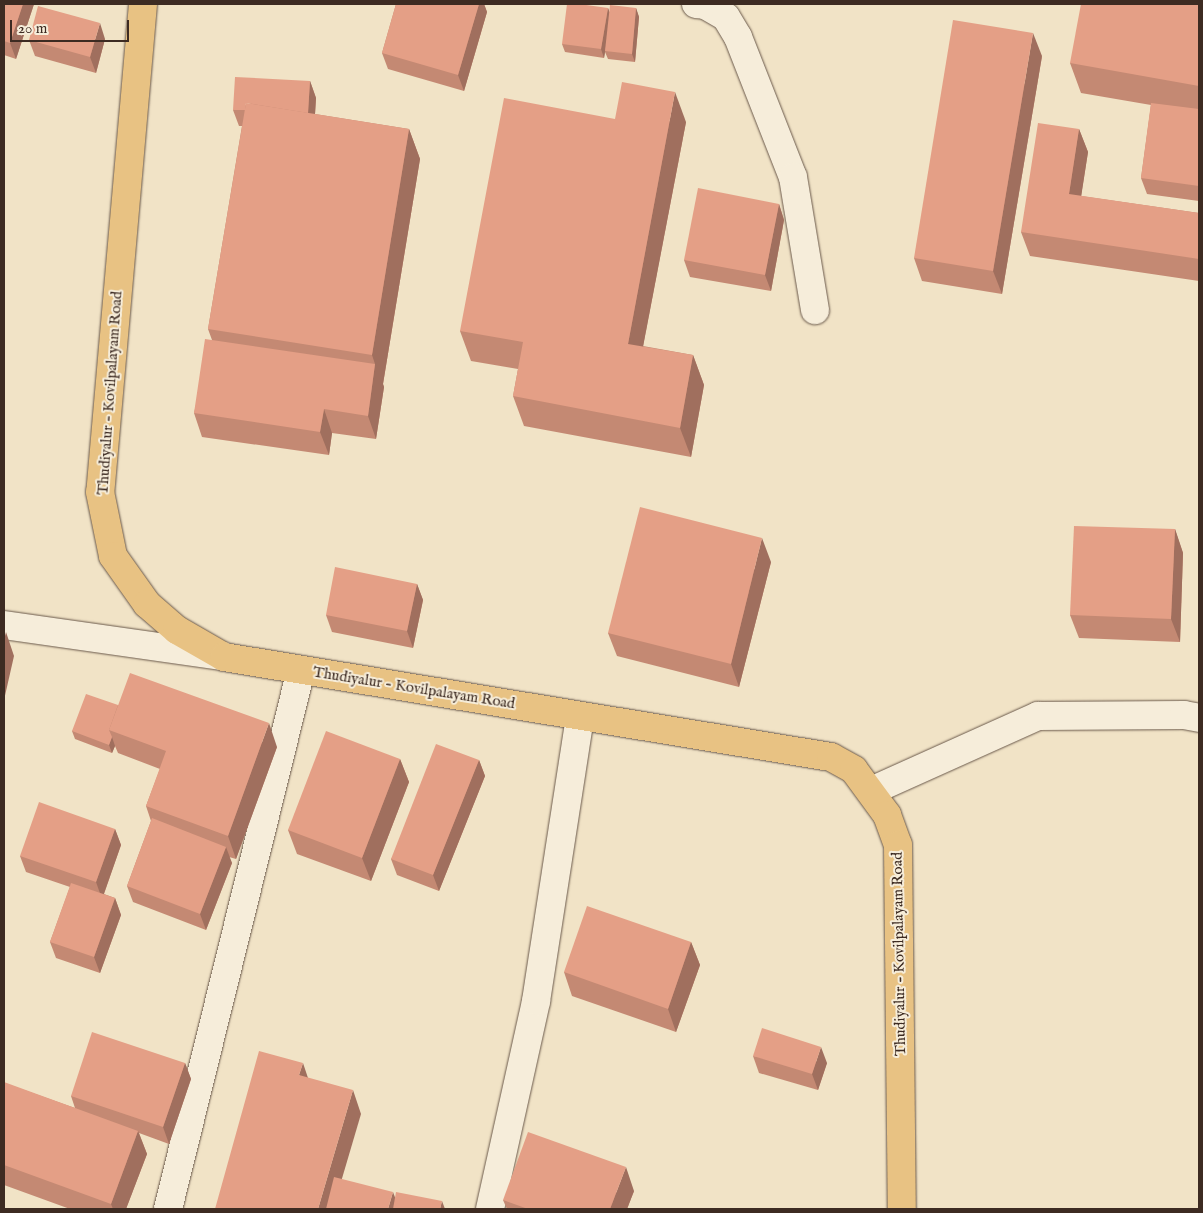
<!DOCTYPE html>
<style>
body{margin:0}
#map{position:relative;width:1203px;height:1213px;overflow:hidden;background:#f1e3c6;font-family:"IM FELL English",serif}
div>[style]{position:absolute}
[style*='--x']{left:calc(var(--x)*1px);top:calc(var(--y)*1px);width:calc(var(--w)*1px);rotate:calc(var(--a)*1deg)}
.roads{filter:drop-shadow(0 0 1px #6a594b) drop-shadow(0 0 1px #6a594b)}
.minor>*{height:28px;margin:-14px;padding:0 14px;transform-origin:14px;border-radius:14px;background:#f6edda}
.major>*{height:28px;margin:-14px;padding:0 14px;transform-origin:14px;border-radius:14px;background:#e8c283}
.wall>*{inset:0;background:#c48973}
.shaded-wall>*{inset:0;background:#a06f5e}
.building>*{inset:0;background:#e49f86}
span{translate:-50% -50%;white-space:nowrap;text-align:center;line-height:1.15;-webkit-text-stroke:4px #f6edda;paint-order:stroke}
.street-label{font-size:15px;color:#3d2b22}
.frame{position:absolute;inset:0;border:5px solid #3d2b22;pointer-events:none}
.scale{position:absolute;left:10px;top:20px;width:119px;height:22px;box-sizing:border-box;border:2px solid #3d2b22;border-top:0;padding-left:6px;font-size:15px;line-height:18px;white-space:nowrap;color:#3d2b22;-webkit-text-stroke:4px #f6edda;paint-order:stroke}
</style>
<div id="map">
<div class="roads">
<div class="minor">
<i style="--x:696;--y:4;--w:9;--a:6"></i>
<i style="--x:705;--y:5;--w:24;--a:30"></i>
<i style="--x:726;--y:17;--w:23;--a:59"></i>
<i style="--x:738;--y:37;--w:150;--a:68.6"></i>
<i style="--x:793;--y:177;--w:135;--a:80.6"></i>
<i style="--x:4;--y:625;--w:221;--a:8.1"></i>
<i style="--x:871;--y:791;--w:183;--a:-24.2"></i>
<i style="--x:1038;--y:716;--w:146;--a:-0.4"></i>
<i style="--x:1184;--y:715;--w:15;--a:11"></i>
<i style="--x:168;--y:1209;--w:555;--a:-76.14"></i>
<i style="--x:490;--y:1209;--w:213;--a:-77.5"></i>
<i style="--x:536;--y:1001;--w:288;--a:-81.2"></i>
</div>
<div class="major">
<i style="--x:143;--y:4;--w:490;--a:95"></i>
<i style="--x:100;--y:492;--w:65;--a:78.5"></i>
<i style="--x:113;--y:556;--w:59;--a:54.7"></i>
<i style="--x:147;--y:604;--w:40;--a:41"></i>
<i style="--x:177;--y:630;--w:54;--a:29.9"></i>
<i style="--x:224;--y:657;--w:615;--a:9.36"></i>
<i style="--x:831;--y:757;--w:26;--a:29"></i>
<i style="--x:854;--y:770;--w:56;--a:53.7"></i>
<i style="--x:887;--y:815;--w:32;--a:70"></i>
<i style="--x:898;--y:845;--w:364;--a:89.4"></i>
</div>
</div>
<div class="wall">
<i style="clip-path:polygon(4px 4px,34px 4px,16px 59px,4px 55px)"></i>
<i style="clip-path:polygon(396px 4px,484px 4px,487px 12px,464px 91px,388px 69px,382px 53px)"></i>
<i style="clip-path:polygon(1199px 4px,1199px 201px,1147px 194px,1141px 178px,1151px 105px,1081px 93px,1070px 63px)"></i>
<i style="clip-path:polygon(608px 8px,609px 12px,636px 8px,639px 17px,635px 62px,608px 59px,605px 52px,604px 58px,565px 52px,562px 44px)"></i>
<i style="clip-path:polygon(105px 39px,96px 73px,35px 56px,29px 40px)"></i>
<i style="clip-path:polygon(1042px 56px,1002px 294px,922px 281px,914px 258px)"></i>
<i style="clip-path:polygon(310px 81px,316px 98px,315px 114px,409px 129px,420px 159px,383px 384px,384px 387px,376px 439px,332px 433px,329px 455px,202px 437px,194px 413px,212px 340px,208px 329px,242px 126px,239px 126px,233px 110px)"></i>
<i style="clip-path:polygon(615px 119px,686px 122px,643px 346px,693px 355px,704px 385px,691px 457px,524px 426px,513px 396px,518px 369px,471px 361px,460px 331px)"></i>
<i style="clip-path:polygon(1079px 129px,1088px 152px,1081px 196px,1199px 213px,1199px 281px,1030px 256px,1021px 232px)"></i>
<i style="clip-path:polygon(779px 204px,784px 220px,771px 291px,690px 277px,684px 260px)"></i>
<i style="clip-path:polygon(1175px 529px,1183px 553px,1180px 642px,1079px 638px,1070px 615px)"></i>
<i style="clip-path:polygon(771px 562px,739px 687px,617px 656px,608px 633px)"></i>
<i style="clip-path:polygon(417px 584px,423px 600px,413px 648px,332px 632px,326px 615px)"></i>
<i style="clip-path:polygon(118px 705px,277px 747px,236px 859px,229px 857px,232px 863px,206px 930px,133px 902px,127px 886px,151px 821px,146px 806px,160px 769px,118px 753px,115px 746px,112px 753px,75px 739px,72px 731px)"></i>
<i style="clip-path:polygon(400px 759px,409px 782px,371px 881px,297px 854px,288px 830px)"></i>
<i style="clip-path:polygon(479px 760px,485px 776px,439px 891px,397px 875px,391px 859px)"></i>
<i style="clip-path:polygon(115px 829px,121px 845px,104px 894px,115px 898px,121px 915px,100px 973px,56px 958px,50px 942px,70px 887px,26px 872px,20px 856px)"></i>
<i style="clip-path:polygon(691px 942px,700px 965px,676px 1032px,572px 996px,564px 972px)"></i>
<i style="clip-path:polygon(753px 1056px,827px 1063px,818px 1090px,759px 1073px)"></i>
<i style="clip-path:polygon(185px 1063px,191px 1079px,169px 1144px,139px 1133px,147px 1154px,126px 1209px,70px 1209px,4px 1185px,4px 1083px,75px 1108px,71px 1096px)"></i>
<i style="clip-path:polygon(634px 1191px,627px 1209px,507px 1209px,503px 1200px)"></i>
</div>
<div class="shaded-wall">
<i style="clip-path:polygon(23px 4px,34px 4px,16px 59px,10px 43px)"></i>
<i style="clip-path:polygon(479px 4px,484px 4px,487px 12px,464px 91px,458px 75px)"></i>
<i style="clip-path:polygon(608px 8px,611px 16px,604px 58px,601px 49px)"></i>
<i style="clip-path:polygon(636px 8px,639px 17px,635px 62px,632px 54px)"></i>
<i style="clip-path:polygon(100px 23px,105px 39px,96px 73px,90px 57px)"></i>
<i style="clip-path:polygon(1033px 33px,1042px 56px,1002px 294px,993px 271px)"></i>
<i style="clip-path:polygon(310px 81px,316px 98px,314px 130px,308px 114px)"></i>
<i style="clip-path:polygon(675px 92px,686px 122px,638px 373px,628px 344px)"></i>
<i style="clip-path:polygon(409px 129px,420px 159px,383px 384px,384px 387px,376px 439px,368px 416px,375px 364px,372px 355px)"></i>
<i style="clip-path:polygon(1079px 129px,1088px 152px,1078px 217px,1069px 194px)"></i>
<i style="clip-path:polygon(779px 204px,784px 220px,771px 291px,765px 275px)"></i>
<i style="clip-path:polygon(693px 355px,704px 385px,691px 457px,680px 428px)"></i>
<i style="clip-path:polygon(324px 409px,332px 433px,329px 455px,320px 432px)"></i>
<i style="clip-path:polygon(1175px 529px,1183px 553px,1180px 642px,1171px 619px)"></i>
<i style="clip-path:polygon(762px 538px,771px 562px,739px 687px,731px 664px)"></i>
<i style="clip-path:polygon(417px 584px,423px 600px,413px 648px,407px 631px)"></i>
<i style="clip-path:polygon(6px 632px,14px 656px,4px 700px,4px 640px)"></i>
<i style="clip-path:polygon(269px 723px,277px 747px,236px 859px,228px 836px)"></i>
<i style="clip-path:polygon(112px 737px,115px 746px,112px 753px,109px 745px)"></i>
<i style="clip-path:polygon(400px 759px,409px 782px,371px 881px,362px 858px)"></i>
<i style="clip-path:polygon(479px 760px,485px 776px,439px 891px,433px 875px)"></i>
<i style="clip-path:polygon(115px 829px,121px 845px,102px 899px,96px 882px)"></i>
<i style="clip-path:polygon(226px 847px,232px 863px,206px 930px,200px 914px)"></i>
<i style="clip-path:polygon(115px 898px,121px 915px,100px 973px,94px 957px)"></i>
<i style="clip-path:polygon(691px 942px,700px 965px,676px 1032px,668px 1009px)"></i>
<i style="clip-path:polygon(821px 1047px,827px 1063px,818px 1090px,812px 1074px)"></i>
<i style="clip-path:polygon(185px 1063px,191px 1079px,169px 1144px,163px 1127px)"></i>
<i style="clip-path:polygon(303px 1063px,311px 1087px,299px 1075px)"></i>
<i style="clip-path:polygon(353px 1090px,361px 1114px,333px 1209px,318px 1209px)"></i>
<i style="clip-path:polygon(138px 1131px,147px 1154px,126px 1209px,113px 1209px,111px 1204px)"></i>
<i style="clip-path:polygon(626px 1167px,634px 1191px,627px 1209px,610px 1209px)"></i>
<i style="clip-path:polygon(393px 1192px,399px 1208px,398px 1209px,388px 1209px)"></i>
<i style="clip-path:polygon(442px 1201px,445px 1209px,440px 1209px)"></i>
</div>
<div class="building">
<i style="clip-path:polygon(4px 4px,23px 4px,10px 43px,4px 41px)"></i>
<i style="clip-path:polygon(396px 4px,479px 4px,458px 75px,382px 53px)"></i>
<i style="clip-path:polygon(567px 4px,579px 4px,608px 8px,601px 49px,562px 44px)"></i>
<i style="clip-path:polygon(1081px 4px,1199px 4px,1199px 86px,1070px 63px)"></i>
<i style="clip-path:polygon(610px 5px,636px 8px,632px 54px,605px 51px)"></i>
<i style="clip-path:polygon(38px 6px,100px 23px,90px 57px,29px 40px)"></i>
<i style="clip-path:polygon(953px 20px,1033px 33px,993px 271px,914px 258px)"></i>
<i style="clip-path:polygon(235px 77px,310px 81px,308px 113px,246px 103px,245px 110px,233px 110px)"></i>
<i style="clip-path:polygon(622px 82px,675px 92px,628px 344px,693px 355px,680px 428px,513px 396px,523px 342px,460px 331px,504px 98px,615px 119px)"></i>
<i style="clip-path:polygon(246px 103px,409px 129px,372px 355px,208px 329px)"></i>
<i style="clip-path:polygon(1151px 103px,1199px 109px,1199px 186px,1141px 178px)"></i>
<i style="clip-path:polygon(1038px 123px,1079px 129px,1069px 194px,1199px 213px,1199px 259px,1021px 232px)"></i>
<i style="clip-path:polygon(698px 188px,779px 204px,765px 275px,684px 260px)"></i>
<i style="clip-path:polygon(205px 339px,375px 364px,368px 416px,324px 409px,320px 432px,194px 413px)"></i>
<i style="clip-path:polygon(640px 507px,762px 538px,731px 664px,608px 633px)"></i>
<i style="clip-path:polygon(1074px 526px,1175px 529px,1171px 619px,1070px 615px)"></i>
<i style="clip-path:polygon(335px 567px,417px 584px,407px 631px,326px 615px)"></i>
<i style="clip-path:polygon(130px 673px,269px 723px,228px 836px,146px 806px,166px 751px,109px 730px)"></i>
<i style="clip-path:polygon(86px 694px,118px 705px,109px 730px,112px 737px,109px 745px,72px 731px)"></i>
<i style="clip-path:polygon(326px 731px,400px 759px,362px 858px,288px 830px)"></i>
<i style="clip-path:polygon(436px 744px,479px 760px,433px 875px,391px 859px)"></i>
<i style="clip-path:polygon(39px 802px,115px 829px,96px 882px,20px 856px)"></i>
<i style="clip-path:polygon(152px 818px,226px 847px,200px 914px,127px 886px)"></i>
<i style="clip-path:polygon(71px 883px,115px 898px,94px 957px,50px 942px)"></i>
<i style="clip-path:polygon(587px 906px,691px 942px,668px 1009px,564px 972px)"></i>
<i style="clip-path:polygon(762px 1028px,821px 1047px,812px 1074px,753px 1056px)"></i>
<i style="clip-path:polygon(92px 1032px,185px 1063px,163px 1127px,71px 1096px)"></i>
<i style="clip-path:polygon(259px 1051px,303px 1063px,299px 1075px,353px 1090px,318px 1209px,215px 1209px)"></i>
<i style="clip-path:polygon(4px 1082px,138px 1131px,111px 1204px,4px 1165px)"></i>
<i style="clip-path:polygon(528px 1132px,626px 1167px,610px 1209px,528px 1209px,503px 1200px)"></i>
<i style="clip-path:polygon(334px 1177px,393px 1192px,388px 1209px,326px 1209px)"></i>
<i style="clip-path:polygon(396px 1192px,442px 1201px,440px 1209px,393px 1209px)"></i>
</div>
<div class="street-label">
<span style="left:110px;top:393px;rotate:-86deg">Thudiyalur - Kovilpalayam Road</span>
<span style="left:414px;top:688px;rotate:9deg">Thudiyalur - Kovilpalayam Road</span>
<span style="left:899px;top:954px;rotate:-91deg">Thudiyalur - Kovilpalayam Road</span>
</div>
<div class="frame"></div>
<div class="scale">20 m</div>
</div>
